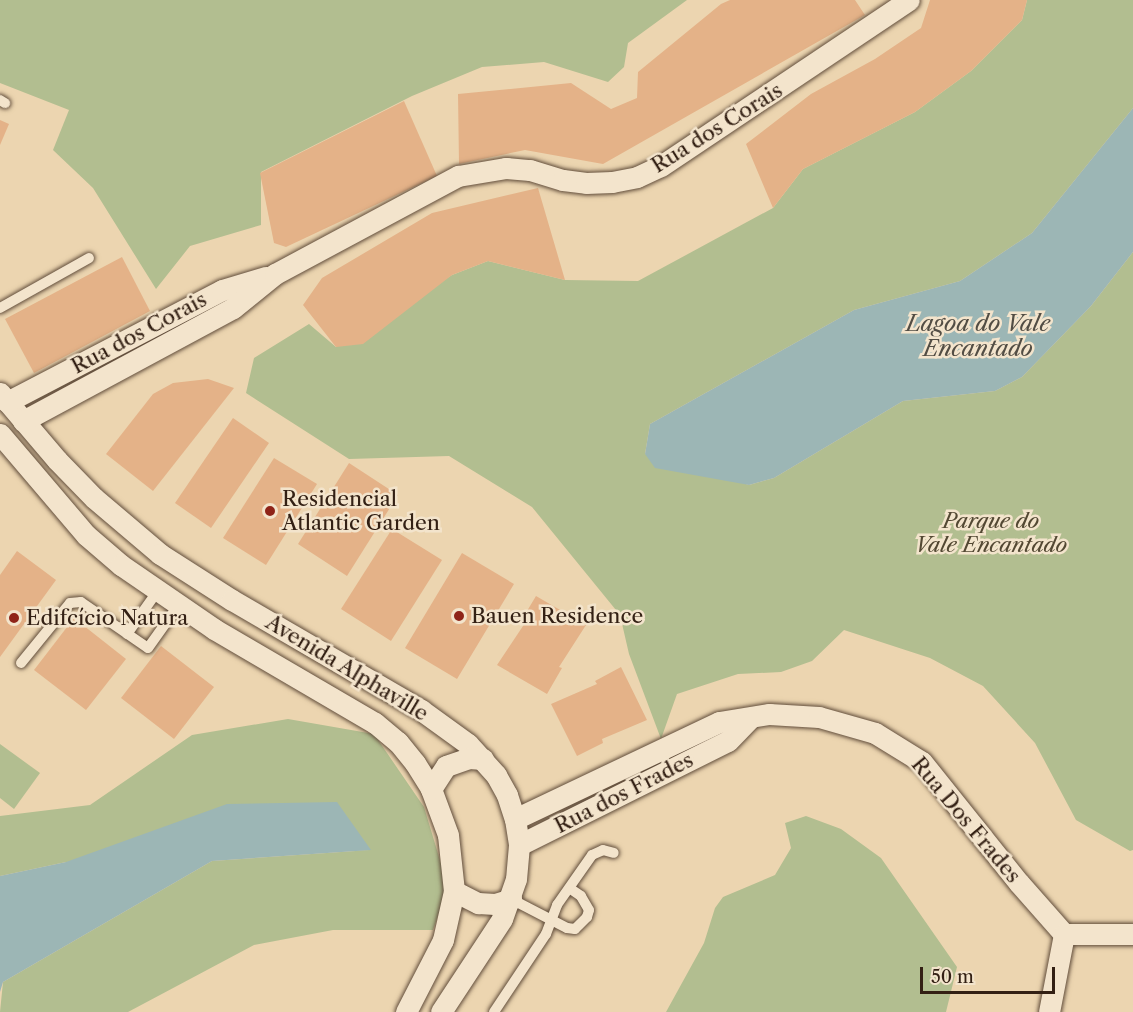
<!DOCTYPE html>
<meta charset="utf-8">
<style>
body{margin:0}
#map{position:relative;width:1133px;height:1012px;overflow:hidden;background:#ecd5b0;font-family:"Libre Caslon Text",serif}
div>[style]{position:absolute}
[style*='--x']{left:calc(var(--x)*1px);top:calc(var(--y)*1px);width:calc(var(--w)*1px);rotate:calc(var(--a)*1deg)}
.green>*{inset:0;background:#b2be90}
.water>*{inset:0;background:#9cb6b5}
.building>*{inset:0;background:#e4b288}
.roads{filter:drop-shadow(0 0 2px #614d3b) drop-shadow(0 0 2px #614d3b)}
.lane>*{height:10px;margin:-5px;padding:0 5px;transform-origin:5px;border-radius:5px;background:#f3e4cc}
.street>*{height:21px;margin:-10.5px;padding:0 10.5px;transform-origin:10.5px;border-radius:10.5px;background:#f3e4cc}
.dots>*{width:16px;height:16px;translate:-50% -50%;box-sizing:border-box;border:3px solid #f3e4cc;border-radius:50%}
span{translate:-50% -50%;white-space:nowrap;text-align:center;line-height:1.15;-webkit-text-stroke:5px #f3e4cc;paint-order:stroke}
.street-label{font-size:21px;color:#332014}
.poi-label{font-size:21px;color:#332014}
.left{translate:0 -50%;text-align:left}
.park-label{font-size:21px;color:#534833;font-style:italic}
.water-label{font-size:22px;color:#524d44;font-style:italic}
.scale{position:absolute;left:920px;top:967px;width:135px;height:27px;box-sizing:border-box;border:3px solid #332014;border-top:0;padding-left:8px;font-size:18px;line-height:21px;white-space:nowrap;color:#332014;-webkit-text-stroke:4px #f3e4cc;paint-order:stroke}
</style>
<div id="map">
<div class="green">
<i style="clip-path:polygon(0 0,687px 0,628px 43px,624px 67px,608px 82px,544px 62px,482px 67px,412px 96px,261px 172px,261px 225px,190px 246px,156px 289px,93px 188px,53px 150px,69px 110px,0 83px)"></i>
<i style="clip-path:polygon(1027px 0,1133px 0,1133px 108px,1032px 233px,960px 281px,854px 310px,650px 424px,645px 454px,749px 485px,774px 478px,903px 401px,995px 391px,1022px 377px,1091px 306px,1133px 252px,1133px 850px,1130px 851px,1076px 820px,1035px 743px,983px 686px,930px 658px,844px 630px,812px 661px,781px 672px,738px 674px,677px 694px,661px 739px,629px 654px,620px 615px,532px 507px,449px 456px,349px 459px,246px 393px,254px 358px,309px 324px,336px 347px,452px 275px,488px 261px,565px 280px,638px 281px,773px 208px,803px 169px,915px 112px,971px 71px,1022px 20px)"></i>
<i style="clip-path:polygon(288px 719px,374px 734px,424px 807px,448px 887px,433px 930px,333px 930px,254px 945px,128px 1012px,0 1012px,3px 982px,212px 861px,370px 850px,66px 862px,0 876px,0 816px,90px 805px,192px 735px)"></i>
<i style="clip-path:polygon(0 744px,40px 773px,14px 809px,0 798px)"></i>
<i style="clip-path:polygon(806px 816px,841px 829px,881px 858px,957px 967px,946px 1012px,666px 1012px,704px 943px,715px 908px,723px 897px,775px 875px,791px 848px,785px 823px)"></i>
</div>
<div class="water">
<i style="clip-path:polygon(1133px 108px,1133px 252px,1091px 306px,1022px 377px,995px 391px,903px 401px,774px 478px,749px 485px,655px 468px,645px 454px,650px 424px,854px 310px,960px 281px,1032px 233px)"></i>
<i style="clip-path:polygon(337px 802px,371px 850px,212px 861px,3px 982px,0 992px,0 876px,66px 862px,227px 804px)"></i>
</div>
<div class="building">
<i style="clip-path:polygon(730px 0,855px 0,865px 15px,603px 164px,525px 150px,459px 164px,458px 94px,571px 83px,611px 109px,637px 98px,638px 72px,721px 4px)"></i>
<i style="clip-path:polygon(930px 0,1027px 0,1022px 20px,971px 71px,915px 112px,803px 169px,773px 208px,746px 144px,811px 94px,875px 59px,921px 28px)"></i>
<i style="clip-path:polygon(404px 101px,437px 176px,286px 247px,274px 243px,260px 173px)"></i>
<i style="clip-path:polygon(0 120px,9px 124px,0 145px)"></i>
<i style="clip-path:polygon(538px 188px,565px 280px,488px 261px,452px 275px,363px 344px,336px 347px,303px 305px,322px 278px,432px 213px)"></i>
<i style="clip-path:polygon(122px 257px,150px 311px,34px 373px,5px 319px)"></i>
<i style="clip-path:polygon(208px 379px,234px 388px,153px 491px,106px 454px,153px 394px,173px 383px)"></i>
<i style="clip-path:polygon(233px 418px,269px 443px,211px 528px,175px 503px)"></i>
<i style="clip-path:polygon(274px 458px,317px 484px,266px 565px,223px 538px)"></i>
<i style="clip-path:polygon(349px 463px,398px 495px,347px 576px,298px 544px)"></i>
<i style="clip-path:polygon(392px 529px,442px 560px,391px 641px,341px 609px)"></i>
<i style="clip-path:polygon(17px 551px,56px 580px,0 657px,0 575px)"></i>
<i style="clip-path:polygon(462px 553px,514px 584px,457px 679px,405px 648px)"></i>
<i style="clip-path:polygon(536px 596px,586px 625px,559px 667px,562px 668px,547px 694px,497px 665px,525px 623px,521px 621px)"></i>
<i style="clip-path:polygon(74px 618px,126px 659px,86px 710px,34px 670px)"></i>
<i style="clip-path:polygon(161px 646px,214px 687px,174px 739px,121px 698px)"></i>
<i style="clip-path:polygon(621px 667px,647px 720px,602px 739px,603px 743px,577px 756px,551px 704px,597px 684px,595px 681px)"></i>
</div>
<div class="roads">
<div class="lane">
<i style="--x:0;--y:100;--w:6;--a:31"></i>
<i style="--x:0;--y:308;--w:102;--a:-29.3"></i>
<i style="--x:127;--y:634;--w:52;--a:-54.5"></i>
<i style="--x:21;--y:663;--w:77;--a:-50.8"></i>
<i style="--x:70;--y:603;--w:11;--a:-5"></i>
<i style="--x:81;--y:602;--w:81;--a:34.5"></i>
<i style="--x:148;--y:648;--w:52;--a:-54.5"></i>
<i style="--x:511;--y:899;--w:63;--a:27.4"></i>
<i style="--x:567;--y:928;--w:8;--a:7"></i>
<i style="--x:575;--y:929;--w:17;--a:-45"></i>
<i style="--x:587;--y:917;--w:7;--a:-74"></i>
<i style="--x:589;--y:910;--w:16;--a:-120"></i>
<i style="--x:581;--y:896;--w:14;--a:-146"></i>
<i style="--x:494;--y:1012;--w:94;--a:-56.3"></i>
<i style="--x:546;--y:934;--w:31;--a:-69"></i>
<i style="--x:557;--y:905;--w:61;--a:-55"></i>
<i style="--x:592;--y:855;--w:12;--a:-24"></i>
<i style="--x:603;--y:850;--w:11;--a:15"></i>
</div>
<div class="street">
<i style="--x:0;--y:393;--w:88;--a:49.6"></i>
<i style="--x:57;--y:460;--w:53;--a:45.8"></i>
<i style="--x:94;--y:498;--w:87;--a:40.3"></i>
<i style="--x:160;--y:554;--w:85;--a:32.6"></i>
<i style="--x:232;--y:600;--w:219;--a:30.2"></i>
<i style="--x:421;--y:710;--w:58;--a:35.9"></i>
<i style="--x:468;--y:744;--w:42;--a:47.9"></i>
<i style="--x:496;--y:775;--w:23;--a:61"></i>
<i style="--x:507;--y:795;--w:25;--a:72"></i>
<i style="--x:515;--y:819;--w:26;--a:81"></i>
<i style="--x:519;--y:845;--w:34;--a:95"></i>
<i style="--x:516;--y:879;--w:42;--a:109.3"></i>
<i style="--x:502;--y:919;--w:111;--a:123.3"></i>
<i style="--x:7;--y:402;--w:242;--a:-27.5"></i>
<i style="--x:222;--y:290;--w:46;--a:-16.5"></i>
<i style="--x:23;--y:421;--w:238;--a:-28.3"></i>
<i style="--x:233;--y:308;--w:54;--a:-39"></i>
<i style="--x:275;--y:274;--w:208;--a:-28.2"></i>
<i style="--x:458;--y:176;--w:49;--a:-9.5"></i>
<i style="--x:506;--y:168;--w:24;--a:5"></i>
<i style="--x:530;--y:170;--w:34;--a:17"></i>
<i style="--x:563;--y:180;--w:23;--a:7"></i>
<i style="--x:586;--y:183;--w:26;--a:-2"></i>
<i style="--x:612;--y:182;--w:25;--a:-11"></i>
<i style="--x:637;--y:177;--w:26;--a:-25"></i>
<i style="--x:661;--y:166;--w:298;--a:-33.8"></i>
<i style="--x:0;--y:434;--w:133;--a:49.6"></i>
<i style="--x:86;--y:535;--w:46;--a:40.6"></i>
<i style="--x:121;--y:565;--w:113;--a:34.5"></i>
<i style="--x:214;--y:629;--w:186;--a:30.3"></i>
<i style="--x:375;--y:723;--w:30;--a:40"></i>
<i style="--x:398;--y:742;--w:27;--a:51"></i>
<i style="--x:415;--y:763;--w:31;--a:58"></i>
<i style="--x:431;--y:789;--w:49;--a:69.7"></i>
<i style="--x:448;--y:835;--w:56;--a:83.9"></i>
<i style="--x:454;--y:891;--w:50;--a:102.7"></i>
<i style="--x:443;--y:940;--w:81;--a:117.2"></i>
<i style="--x:431;--y:789;--w:27;--a:-57"></i>
<i style="--x:446;--y:766;--w:24;--a:-19"></i>
<i style="--x:469;--y:758;--w:14;--a:4"></i>
<i style="--x:515;--y:819;--w:226;--a:-25.4"></i>
<i style="--x:719;--y:722;--w:51;--a:-9.1"></i>
<i style="--x:769;--y:714;--w:50;--a:3.4"></i>
<i style="--x:819;--y:717;--w:58;--a:15.9"></i>
<i style="--x:875;--y:733;--w:55;--a:31.7"></i>
<i style="--x:922;--y:762;--w:155;--a:51.3"></i>
<i style="--x:1019;--y:883;--w:68;--a:48.6"></i>
<i style="--x:1064;--y:934;--w:69;--a:0"></i>
<i style="--x:519;--y:845;--w:233;--a:-26.5"></i>
<i style="--x:728;--y:741;--w:32;--a:-46"></i>
<i style="--x:454;--y:891;--w:27;--a:27"></i>
<i style="--x:478;--y:903;--w:17;--a:3"></i>
<i style="--x:495;--y:904;--w:17;--a:-17"></i>
<i style="--x:1049;--y:1012;--w:79;--a:-79.1"></i>
</div>
</div>
<div class="dots">
<i style="left:270px;top:511px;background:#8f2418"></i>
<i style="left:459px;top:616px;background:#8f2418"></i>
<i style="left:14px;top:618px;background:#8f2418"></i>
</div>
<div class="street-label">
<span style="left:717px;top:128px;rotate:-32deg">Rua dos Corais</span>
<span style="left:139px;top:333px;rotate:-28deg">Rua dos Corais</span>
<span style="left:347px;top:668px;rotate:31deg">Avenida Alphaville</span>
<span style="left:624px;top:793px;rotate:-27deg">Rua dos Frades</span>
<span style="left:966px;top:820px;rotate:50deg">Rua Dos Frades</span>
</div>
<div class="poi-label">
<span class="left" style="left:282px;top:511px">Residencial<br>Atlantic Garden</span>
<span class="left" style="left:471px;top:616px">Bauen Residence</span>
<span class="left" style="left:26px;top:618px">Edifcício Natura</span>
</div>
<div class="park-label">
<span style="left:991px;top:533px">Parque do<br>Vale Encantado</span>
</div>
<div class="water-label">
<span style="left:978px;top:336px">Lagoa do Vale<br>Encantado</span>
</div>
<div class="scale">50 m</div>
</div>
